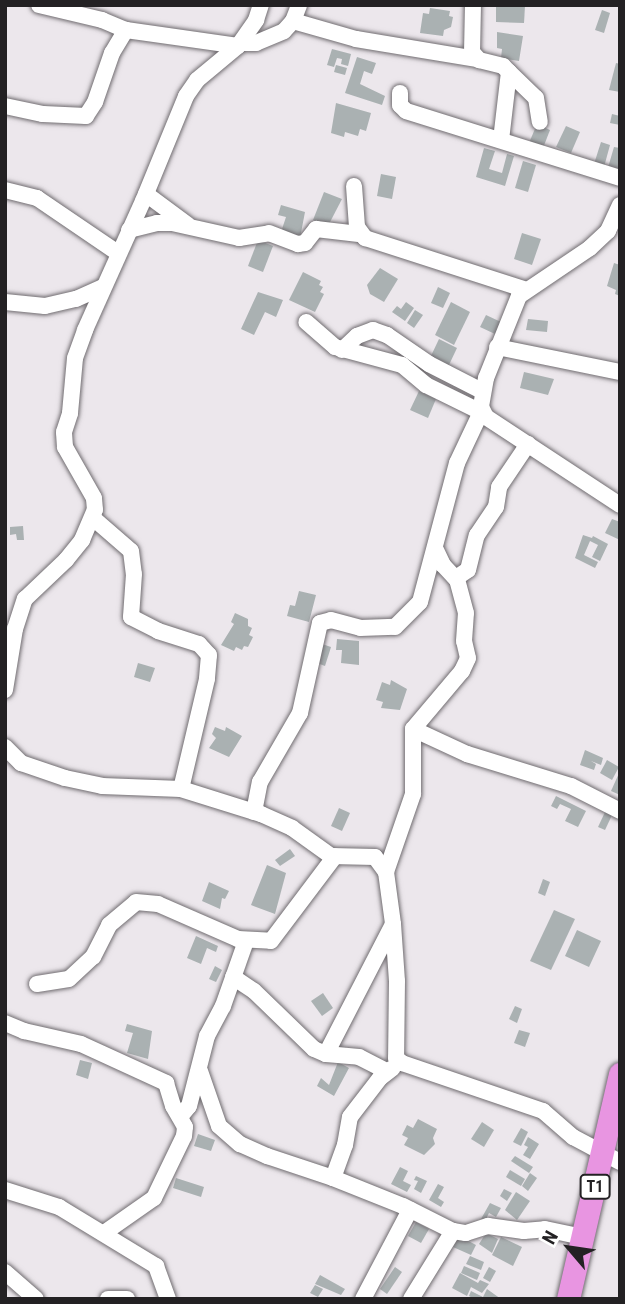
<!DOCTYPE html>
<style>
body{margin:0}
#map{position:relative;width:625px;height:1304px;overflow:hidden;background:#ece7ec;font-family:"Roboto Condensed",sans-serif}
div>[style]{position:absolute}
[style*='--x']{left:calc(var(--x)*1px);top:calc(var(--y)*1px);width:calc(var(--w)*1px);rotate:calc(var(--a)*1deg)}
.building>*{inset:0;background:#aab1b2}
.roads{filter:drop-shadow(0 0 2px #706c70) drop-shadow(0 0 2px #706c70)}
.minor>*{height:16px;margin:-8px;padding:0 8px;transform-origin:8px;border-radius:8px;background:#fff}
.highway>*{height:23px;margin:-11.5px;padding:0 11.5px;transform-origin:11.5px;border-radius:11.5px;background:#e895e1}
span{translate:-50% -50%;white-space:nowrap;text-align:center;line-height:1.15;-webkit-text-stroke:7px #fff;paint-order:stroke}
.shield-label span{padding:2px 5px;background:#fff;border:2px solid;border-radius:5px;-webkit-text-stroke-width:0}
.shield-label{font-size:16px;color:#232123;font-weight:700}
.frame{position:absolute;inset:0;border:7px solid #232123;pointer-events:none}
.north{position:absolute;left:534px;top:1213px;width:70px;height:70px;-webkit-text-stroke:5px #fff;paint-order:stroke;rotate:299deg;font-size:19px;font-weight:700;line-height:28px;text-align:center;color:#232123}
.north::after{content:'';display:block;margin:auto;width:24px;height:32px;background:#232123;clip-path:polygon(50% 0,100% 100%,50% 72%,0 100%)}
</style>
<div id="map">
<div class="building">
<i style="clip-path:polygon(496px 5px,525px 6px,524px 23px,496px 22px)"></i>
<i style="clip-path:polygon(430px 8px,450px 11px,449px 16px,453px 17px,451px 27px,444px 30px,443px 36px,420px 33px,423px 13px,429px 14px)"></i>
<i style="clip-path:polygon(602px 10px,610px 13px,604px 33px,595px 30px)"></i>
<i style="clip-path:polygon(497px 32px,523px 36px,519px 61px,501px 58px,502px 49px,497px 48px)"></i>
<i style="clip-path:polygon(332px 49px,351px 54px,348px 66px,341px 64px,342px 59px,337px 58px,334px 67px,327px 65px)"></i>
<i style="clip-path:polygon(357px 57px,376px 63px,372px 74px,364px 71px,360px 84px,385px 96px,382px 105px,345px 93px)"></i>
<i style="clip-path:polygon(616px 63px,620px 64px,620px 92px,609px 90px)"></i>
<i style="clip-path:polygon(336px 65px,347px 68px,345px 75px,334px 72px)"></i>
<i style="clip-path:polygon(336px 103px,371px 113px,366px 131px,360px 129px,358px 136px,345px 132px,344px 137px,331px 133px)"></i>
<i style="clip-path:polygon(612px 114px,620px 116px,620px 125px,610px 123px)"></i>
<i style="clip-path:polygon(537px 124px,550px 130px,543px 148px,529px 143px)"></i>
<i style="clip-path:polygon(566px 126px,580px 132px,571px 153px,556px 147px)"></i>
<i style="clip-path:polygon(601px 142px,610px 145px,604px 167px,594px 164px)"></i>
<i style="clip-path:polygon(614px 147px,620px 148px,620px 174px,607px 171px)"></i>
<i style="clip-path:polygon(484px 148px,495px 151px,489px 169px,502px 173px,507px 154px,514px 156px,505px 186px,476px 177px)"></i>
<i style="clip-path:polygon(523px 161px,536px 165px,528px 192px,515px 188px)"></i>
<i style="clip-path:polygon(381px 174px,396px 177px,392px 199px,377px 196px)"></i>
<i style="clip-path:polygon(324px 192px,342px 199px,328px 226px,313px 220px)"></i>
<i style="clip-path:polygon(281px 205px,305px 212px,300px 238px,281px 232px,286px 217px,278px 215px)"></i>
<i style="clip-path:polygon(522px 233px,541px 239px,532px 265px,514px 259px)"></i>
<i style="clip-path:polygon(258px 240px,273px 246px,263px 272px,248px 266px)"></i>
<i style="clip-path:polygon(614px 263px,620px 265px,620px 296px,615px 294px,616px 290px,607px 286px)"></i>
<i style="clip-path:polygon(380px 268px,398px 279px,384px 302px,370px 294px,367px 285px)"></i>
<i style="clip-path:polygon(303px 272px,321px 281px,319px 285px,323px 287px,320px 292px,324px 294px,315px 312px,289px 300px)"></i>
<i style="clip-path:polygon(438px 287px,450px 293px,443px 308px,431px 303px)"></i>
<i style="clip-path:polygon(258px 292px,283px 300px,276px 317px,265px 312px,254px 335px,241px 329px)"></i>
<i style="clip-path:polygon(406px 302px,414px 308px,405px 321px,392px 312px,397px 306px,401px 309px)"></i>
<i style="clip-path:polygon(451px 302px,470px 312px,454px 345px,435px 335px)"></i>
<i style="clip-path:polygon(415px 310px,423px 315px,414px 328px,407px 323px)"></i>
<i style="clip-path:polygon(486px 315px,501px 322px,495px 334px,480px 327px)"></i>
<i style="clip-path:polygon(528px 319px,548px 321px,547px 332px,526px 330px)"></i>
<i style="clip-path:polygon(439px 339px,457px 348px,448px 367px,430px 358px)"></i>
<i style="clip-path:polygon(524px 372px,554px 379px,548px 395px,520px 388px)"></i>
<i style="clip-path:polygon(419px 391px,436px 399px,428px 418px,410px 410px)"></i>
<i style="clip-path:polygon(612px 519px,620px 522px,620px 540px,605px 533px)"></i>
<i style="clip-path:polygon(23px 526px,24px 540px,17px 540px,16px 534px,10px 535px,10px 527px)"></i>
<i style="clip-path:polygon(583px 535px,592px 538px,593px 536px,608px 544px,600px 561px,592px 557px,598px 545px,590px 541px,584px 555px,598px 562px,595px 568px,575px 558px)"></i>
<i style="clip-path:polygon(299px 591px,316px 595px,309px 622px,287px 616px,290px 605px,295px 606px)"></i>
<i style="clip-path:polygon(235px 613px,248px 619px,248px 626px,252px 628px,249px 635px,253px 637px,248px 647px,244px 646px,242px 650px,236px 647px,234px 651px,221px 645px,234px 624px,231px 622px)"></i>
<i style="clip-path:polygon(337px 639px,359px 641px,359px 665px,341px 663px,342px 650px,336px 650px)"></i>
<i style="clip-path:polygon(322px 644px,331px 647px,325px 666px,317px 663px)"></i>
<i style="clip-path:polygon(138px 663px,155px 668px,150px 682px,134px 677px)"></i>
<i style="clip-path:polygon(391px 680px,407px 689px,400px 710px,381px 708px,383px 702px,376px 700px,382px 682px,390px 685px)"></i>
<i style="clip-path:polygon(215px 727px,225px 731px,226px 727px,242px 736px,229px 757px,209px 748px,216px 738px,212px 734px)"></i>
<i style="clip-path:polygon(585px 750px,603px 758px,601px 765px,591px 761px,596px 764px,594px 770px,580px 765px)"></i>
<i style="clip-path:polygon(607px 760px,619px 767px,612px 780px,600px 773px)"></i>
<i style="clip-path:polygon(620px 771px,620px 795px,611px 791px)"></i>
<i style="clip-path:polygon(556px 796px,586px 811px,578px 827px,565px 821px,571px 809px,560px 804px,557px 809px,551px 806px)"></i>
<i style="clip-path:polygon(339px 808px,350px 813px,342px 831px,331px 826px)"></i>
<i style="clip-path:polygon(606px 810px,613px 813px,605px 830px,598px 827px)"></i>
<i style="clip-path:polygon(290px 849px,295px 856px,280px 866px,275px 860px)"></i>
<i style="clip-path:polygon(267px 865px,286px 873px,275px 914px,251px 905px)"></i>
<i style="clip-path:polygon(543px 879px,550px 882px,545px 896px,538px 893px)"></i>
<i style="clip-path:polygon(209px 882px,229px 891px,225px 899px,222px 898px,220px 909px,202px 901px)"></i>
<i style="clip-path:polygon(554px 910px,575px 919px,551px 970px,530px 961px)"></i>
<i style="clip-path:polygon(577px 930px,601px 941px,589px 967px,565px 956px)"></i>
<i style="clip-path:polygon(196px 936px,218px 946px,216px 952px,207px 948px,201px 964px,187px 958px)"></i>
<i style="clip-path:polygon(215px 966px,222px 970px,216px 982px,209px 979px)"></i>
<i style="clip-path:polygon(323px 993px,333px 1008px,322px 1016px,311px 1001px)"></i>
<i style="clip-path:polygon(515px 1006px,522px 1009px,517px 1023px,509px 1019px)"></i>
<i style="clip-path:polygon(127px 1024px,152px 1031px,148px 1059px,127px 1053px,133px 1033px,125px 1031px)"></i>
<i style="clip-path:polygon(519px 1030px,530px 1033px,525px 1047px,514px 1043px)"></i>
<i style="clip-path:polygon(80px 1060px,92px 1063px,88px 1079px,76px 1075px)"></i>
<i style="clip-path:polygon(338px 1062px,349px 1068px,334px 1096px,317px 1086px,321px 1078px,329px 1085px)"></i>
<i style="clip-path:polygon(418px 1119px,437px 1129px,433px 1138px,435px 1144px,424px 1155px,404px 1145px,408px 1138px,402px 1135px,407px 1125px,413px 1128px)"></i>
<i style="clip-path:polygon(482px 1122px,494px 1130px,484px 1147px,471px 1139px)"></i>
<i style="clip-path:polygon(521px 1128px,528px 1132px,521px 1146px,513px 1142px)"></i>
<i style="clip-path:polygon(198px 1134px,215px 1140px,211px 1151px,194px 1146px)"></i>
<i style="clip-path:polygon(528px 1137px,539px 1144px,530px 1159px,523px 1155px,528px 1147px,524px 1145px)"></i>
<i style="clip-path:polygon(515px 1156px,533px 1167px,529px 1173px,511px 1161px)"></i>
<i style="clip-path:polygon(400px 1167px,408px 1171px,403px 1181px,411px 1185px,407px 1192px,391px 1184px)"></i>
<i style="clip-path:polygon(510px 1170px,525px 1179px,521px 1186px,506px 1177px)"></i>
<i style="clip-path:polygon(530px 1173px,537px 1178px,528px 1191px,522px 1186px)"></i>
<i style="clip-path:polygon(416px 1176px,427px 1181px,421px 1193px,414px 1189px,418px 1181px,414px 1180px)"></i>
<i style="clip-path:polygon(176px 1178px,204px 1187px,201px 1197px,173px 1188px)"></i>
<i style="clip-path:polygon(438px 1184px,444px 1187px,438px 1198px,444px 1202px,441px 1207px,429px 1200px)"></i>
<i style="clip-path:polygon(504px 1189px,512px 1193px,507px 1201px,500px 1196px)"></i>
<i style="clip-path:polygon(516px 1192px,530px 1201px,517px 1220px,505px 1210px)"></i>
<i style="clip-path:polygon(490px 1203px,501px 1208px,496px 1217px,489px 1213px,485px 1221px,481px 1219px)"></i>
<i style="clip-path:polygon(416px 1222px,429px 1229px,421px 1243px,408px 1236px)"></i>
<i style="clip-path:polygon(486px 1233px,498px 1239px,492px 1253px,479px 1244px)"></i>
<i style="clip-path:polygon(459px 1236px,476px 1245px,471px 1255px,453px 1247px)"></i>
<i style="clip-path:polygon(501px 1237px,522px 1247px,513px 1266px,492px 1255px)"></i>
<i style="clip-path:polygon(470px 1256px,484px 1262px,481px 1270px,466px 1264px)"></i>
<i style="clip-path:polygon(464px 1266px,480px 1273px,477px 1280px,461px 1273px)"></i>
<i style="clip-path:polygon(395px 1267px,402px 1272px,387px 1294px,380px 1289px)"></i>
<i style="clip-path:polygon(489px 1267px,496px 1271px,490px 1282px,483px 1278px)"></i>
<i style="clip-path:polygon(460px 1273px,478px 1283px,480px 1280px,489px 1284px,482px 1293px,471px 1287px,467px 1296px,452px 1288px)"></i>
<i style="clip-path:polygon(320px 1275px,345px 1289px,341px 1295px,315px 1284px)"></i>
<i style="clip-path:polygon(315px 1285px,323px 1289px,318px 1297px,310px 1293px)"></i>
<i style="clip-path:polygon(487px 1289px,501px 1299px,474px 1299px,469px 1296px,471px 1291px,483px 1297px)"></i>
</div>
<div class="roads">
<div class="minor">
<i style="--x:39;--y:5;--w:65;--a:13.4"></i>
<i style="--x:102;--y:20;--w:26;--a:23"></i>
<i style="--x:473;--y:5;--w:47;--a:91.2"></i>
<i style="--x:472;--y:52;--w:11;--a:49"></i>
<i style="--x:479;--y:60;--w:25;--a:14"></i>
<i style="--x:503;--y:66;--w:8;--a:45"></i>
<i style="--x:509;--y:72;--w:68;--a:96.7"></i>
<i style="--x:293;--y:21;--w:66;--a:15.9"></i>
<i style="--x:356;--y:39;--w:123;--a:9.4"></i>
<i style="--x:241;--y:43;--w:15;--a:0"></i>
<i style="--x:256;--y:43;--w:30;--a:-23"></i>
<i style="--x:284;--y:31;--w:13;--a:-48"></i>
<i style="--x:293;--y:21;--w:17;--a:-69"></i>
<i style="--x:509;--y:72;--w:37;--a:44"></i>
<i style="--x:536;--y:98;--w:24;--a:81"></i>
<i style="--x:400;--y:93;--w:12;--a:90"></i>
<i style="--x:400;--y:105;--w:8;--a:45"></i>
<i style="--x:406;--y:111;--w:224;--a:17.4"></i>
<i style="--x:5;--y:106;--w:39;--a:12"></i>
<i style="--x:43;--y:114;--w:43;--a:2.7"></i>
<i style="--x:86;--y:116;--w:17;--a:-57"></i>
<i style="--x:95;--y:102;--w:52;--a:-70.9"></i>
<i style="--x:112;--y:53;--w:27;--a:-59"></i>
<i style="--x:126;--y:30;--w:113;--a:8.1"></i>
<i style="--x:354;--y:186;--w:41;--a:85.8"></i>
<i style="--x:357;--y:227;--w:14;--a:54"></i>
<i style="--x:365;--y:238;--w:167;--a:17.8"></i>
<i style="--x:5;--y:190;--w:33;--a:14"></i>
<i style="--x:37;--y:198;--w:98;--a:34.2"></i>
<i style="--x:146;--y:194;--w:52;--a:36.4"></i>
<i style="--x:620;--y:205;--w:29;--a:115"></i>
<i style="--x:608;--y:231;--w:25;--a:137"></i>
<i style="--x:590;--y:248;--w:86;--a:145.9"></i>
<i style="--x:519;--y:296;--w:88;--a:111.9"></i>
<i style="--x:486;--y:378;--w:29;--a:100"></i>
<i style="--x:481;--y:407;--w:11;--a:63"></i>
<i style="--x:486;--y:417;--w:160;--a:33.3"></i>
<i style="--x:129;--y:230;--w:29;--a:-14"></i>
<i style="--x:157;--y:223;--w:15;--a:0"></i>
<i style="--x:172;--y:223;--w:69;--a:12.6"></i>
<i style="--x:239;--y:238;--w:30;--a:-9"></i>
<i style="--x:269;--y:233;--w:31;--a:21"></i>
<i style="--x:298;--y:244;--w:7;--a:-8"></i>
<i style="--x:305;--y:243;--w:18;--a:-52"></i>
<i style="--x:316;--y:229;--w:43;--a:6.6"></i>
<i style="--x:5;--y:302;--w:40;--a:5.7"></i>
<i style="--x:45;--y:306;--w:32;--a:-13"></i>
<i style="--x:76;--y:299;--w:30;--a:-24"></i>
<i style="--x:497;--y:347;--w:126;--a:11.5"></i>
<i style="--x:342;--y:350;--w:21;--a:-43"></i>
<i style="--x:357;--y:336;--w:17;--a:-21"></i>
<i style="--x:373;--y:330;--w:15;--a:20"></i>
<i style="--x:387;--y:335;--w:51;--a:34.6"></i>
<i style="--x:429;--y:364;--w:59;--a:27"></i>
<i style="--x:93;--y:518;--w:50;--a:41"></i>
<i style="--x:131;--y:551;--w:23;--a:83"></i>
<i style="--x:134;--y:574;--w:43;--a:94"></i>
<i style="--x:131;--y:617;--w:30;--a:27"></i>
<i style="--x:158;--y:631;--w:43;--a:17.6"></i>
<i style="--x:199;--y:644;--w:15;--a:48"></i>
<i style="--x:209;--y:655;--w:24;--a:95"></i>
<i style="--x:207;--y:679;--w:113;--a:103.3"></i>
<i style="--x:456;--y:578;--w:14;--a:-34"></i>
<i style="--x:468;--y:570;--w:36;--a:-76"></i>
<i style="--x:477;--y:535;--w:34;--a:-56"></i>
<i style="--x:496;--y:507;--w:20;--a:-81"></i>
<i style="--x:499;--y:487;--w:52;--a:-56"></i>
<i style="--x:5;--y:690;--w:62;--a:-80.7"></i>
<i style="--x:15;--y:629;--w:32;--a:-72"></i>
<i style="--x:25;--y:599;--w:57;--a:-43.6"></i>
<i style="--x:66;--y:560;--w:26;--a:-51"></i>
<i style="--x:82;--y:540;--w:33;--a:-67"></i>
<i style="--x:95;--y:510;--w:12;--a:-95"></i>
<i style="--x:94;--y:498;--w:59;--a:-119.6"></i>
<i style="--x:65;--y:447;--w:15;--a:-94"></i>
<i style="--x:64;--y:432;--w:20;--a:-72"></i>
<i style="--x:70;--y:413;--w:55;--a:-84.8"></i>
<i style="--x:75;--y:358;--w:30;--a:-70"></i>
<i style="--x:85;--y:330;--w:141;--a:-65.8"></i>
<i style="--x:143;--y:201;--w:113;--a:-67.7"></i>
<i style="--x:186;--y:96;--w:19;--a:-55"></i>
<i style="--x:197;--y:80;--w:53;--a:-39.7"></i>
<i style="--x:238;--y:46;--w:32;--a:-55"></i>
<i style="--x:256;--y:20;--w:16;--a:-72"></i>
<i style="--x:413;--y:729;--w:60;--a:24.8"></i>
<i style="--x:467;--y:754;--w:109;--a:17.1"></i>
<i style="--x:571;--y:786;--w:55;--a:27"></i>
<i style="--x:5;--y:747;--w:23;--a:45"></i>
<i style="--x:21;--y:763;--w:46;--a:18.8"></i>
<i style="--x:65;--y:778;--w:38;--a:12"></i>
<i style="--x:102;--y:786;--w:79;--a:2.2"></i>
<i style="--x:181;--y:789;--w:84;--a:17.4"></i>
<i style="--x:261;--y:814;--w:34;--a:24"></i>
<i style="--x:292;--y:828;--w:48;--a:35.7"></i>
<i style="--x:331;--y:856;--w:44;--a:1.3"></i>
<i style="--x:375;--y:857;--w:19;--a:54"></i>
<i style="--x:386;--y:872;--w:52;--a:82.3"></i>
<i style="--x:393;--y:924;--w:57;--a:86"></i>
<i style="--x:397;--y:981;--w:77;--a:90.7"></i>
<i style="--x:396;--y:1058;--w:8;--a:40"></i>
<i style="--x:402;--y:1063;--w:149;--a:18.8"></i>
<i style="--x:543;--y:1111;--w:40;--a:41"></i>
<i style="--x:573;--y:1137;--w:53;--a:28"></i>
<i style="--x:254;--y:812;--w:31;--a:-79"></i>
<i style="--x:260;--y:782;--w:80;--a:-59.9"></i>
<i style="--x:300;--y:713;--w:92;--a:-77.5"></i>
<i style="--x:320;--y:623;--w:11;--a:-15"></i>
<i style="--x:331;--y:620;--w:30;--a:15"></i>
<i style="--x:360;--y:628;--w:35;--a:-2"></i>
<i style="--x:395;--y:627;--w:35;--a:-45"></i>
<i style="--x:420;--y:602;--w:144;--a:-75.1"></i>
<i style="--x:457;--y:463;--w:56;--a:-64.8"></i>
<i style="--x:481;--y:412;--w:61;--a:-153.9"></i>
<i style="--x:426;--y:385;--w:31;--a:-140"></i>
<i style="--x:402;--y:365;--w:69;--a:-165"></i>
<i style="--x:335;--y:347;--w:38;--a:-139"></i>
<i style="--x:386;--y:872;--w:83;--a:-70.9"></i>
<i style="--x:413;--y:794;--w:65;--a:-90"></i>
<i style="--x:413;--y:729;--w:76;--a:-49.8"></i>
<i style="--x:462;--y:671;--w:14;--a:-65"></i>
<i style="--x:468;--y:658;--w:17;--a:-103"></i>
<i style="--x:464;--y:641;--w:28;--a:-86"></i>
<i style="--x:466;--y:613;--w:34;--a:-105"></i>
<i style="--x:457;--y:580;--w:21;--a:-133"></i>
<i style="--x:443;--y:565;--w:19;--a:-115"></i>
<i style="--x:233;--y:977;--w:25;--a:34"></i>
<i style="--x:254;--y:991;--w:83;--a:44"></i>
<i style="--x:314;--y:1049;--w:13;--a:23"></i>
<i style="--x:326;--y:1054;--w:33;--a:5"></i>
<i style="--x:359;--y:1057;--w:31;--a:27"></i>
<i style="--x:37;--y:984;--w:32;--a:-9"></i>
<i style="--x:69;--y:979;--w:33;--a:-43"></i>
<i style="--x:93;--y:957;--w:36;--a:-63"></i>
<i style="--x:109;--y:925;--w:35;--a:-40"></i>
<i style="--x:136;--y:902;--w:22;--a:5"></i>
<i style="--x:158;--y:904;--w:87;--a:23.6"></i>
<i style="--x:238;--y:939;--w:33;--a:3"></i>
<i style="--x:271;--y:941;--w:106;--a:-53"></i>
<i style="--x:5;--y:1023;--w:21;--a:23"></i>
<i style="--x:24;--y:1031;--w:58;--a:12.8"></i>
<i style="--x:81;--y:1044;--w:94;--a:24.6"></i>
<i style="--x:166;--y:1083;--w:24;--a:73"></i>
<i style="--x:173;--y:1106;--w:24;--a:60"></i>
<i style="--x:185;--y:1127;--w:9;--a:96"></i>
<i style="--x:184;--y:1136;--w:69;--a:115.8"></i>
<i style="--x:154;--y:1198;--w:61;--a:145"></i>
<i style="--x:326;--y:1054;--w:146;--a:-62.7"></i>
<i style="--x:200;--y:1071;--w:58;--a:70.9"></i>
<i style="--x:219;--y:1126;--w:28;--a:41"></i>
<i style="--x:240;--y:1144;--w:30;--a:24"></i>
<i style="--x:267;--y:1156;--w:70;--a:18.4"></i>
<i style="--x:333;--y:1178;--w:75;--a:21.8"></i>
<i style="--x:403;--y:1206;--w:56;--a:26.6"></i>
<i style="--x:453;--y:1231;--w:13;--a:9"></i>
<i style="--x:466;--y:1233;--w:23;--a:-18"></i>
<i style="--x:488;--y:1226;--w:36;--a:8"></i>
<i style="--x:524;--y:1231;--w:21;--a:-5"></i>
<i style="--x:545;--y:1229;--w:39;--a:12"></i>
<i style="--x:180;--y:1117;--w:14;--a:-51"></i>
<i style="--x:189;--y:1106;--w:72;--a:-75.6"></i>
<i style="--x:207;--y:1036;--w:34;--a:-62"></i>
<i style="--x:223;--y:1006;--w:69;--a:-70.5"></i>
<i style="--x:333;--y:1178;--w:35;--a:-70"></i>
<i style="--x:345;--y:1145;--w:28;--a:-80"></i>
<i style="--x:350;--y:1117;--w:49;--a:-52.4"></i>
<i style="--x:380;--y:1078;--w:16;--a:-38"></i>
<i style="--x:5;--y:1190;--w:57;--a:17.5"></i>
<i style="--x:59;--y:1207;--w:114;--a:31.3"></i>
<i style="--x:156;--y:1266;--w:35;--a:70"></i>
<i style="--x:5;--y:1272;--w:41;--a:41.1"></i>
<i style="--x:108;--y:1299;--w:19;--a:0"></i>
<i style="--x:363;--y:1299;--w:101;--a:-62.2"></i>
<i style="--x:411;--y:1299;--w:80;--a:-58.3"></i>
</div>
<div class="highway">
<i style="--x:568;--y:1299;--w:231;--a:-77"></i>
</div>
</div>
<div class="shield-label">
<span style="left:595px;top:1187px">T1</span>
</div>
<div class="frame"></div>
<div class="north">N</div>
</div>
